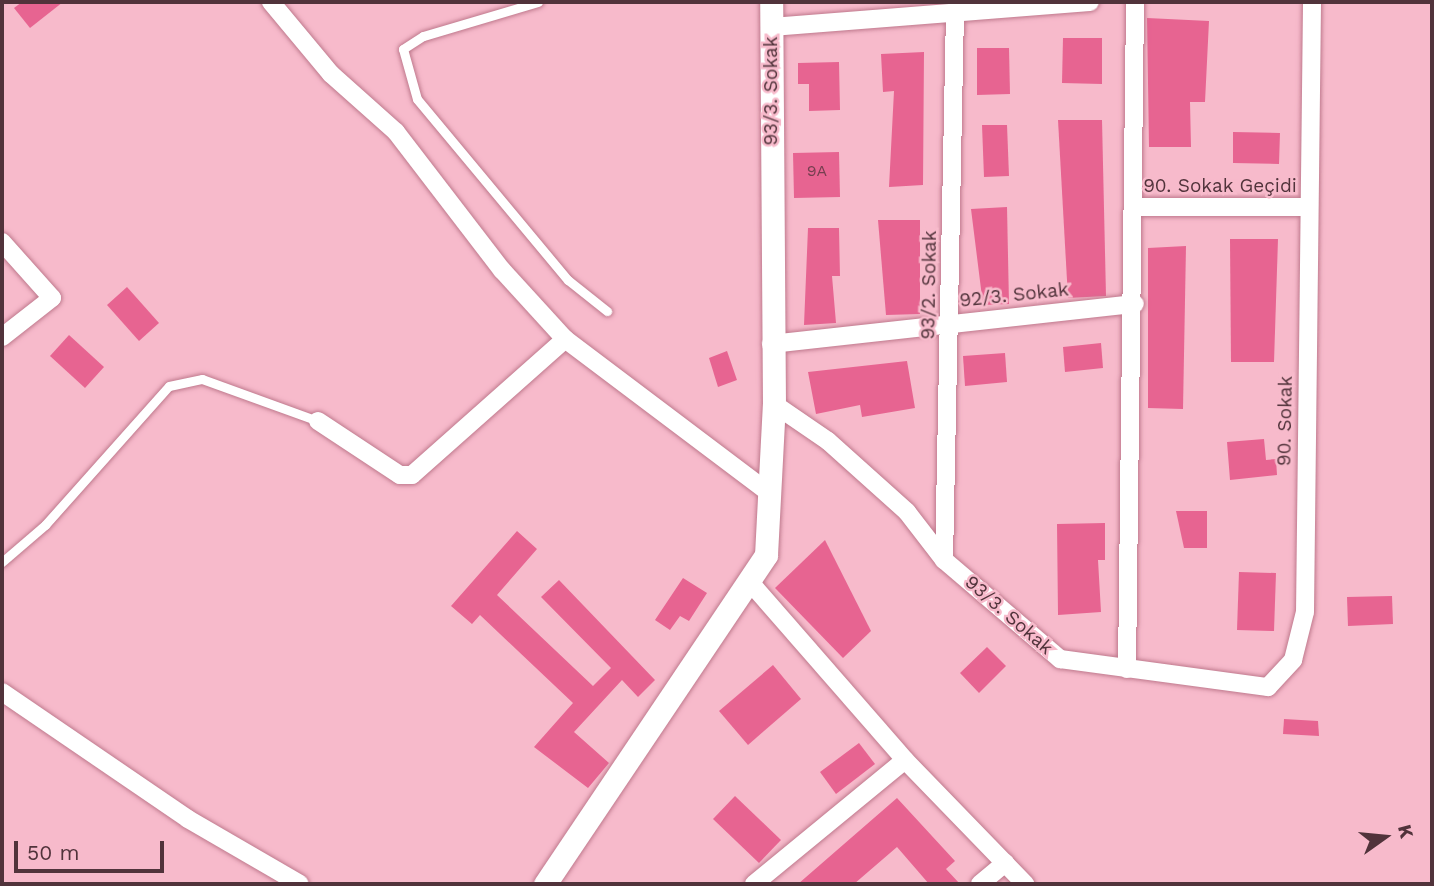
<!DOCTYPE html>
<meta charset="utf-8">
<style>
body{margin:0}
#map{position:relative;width:1434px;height:886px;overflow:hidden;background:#f7bacb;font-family:"Work Sans",sans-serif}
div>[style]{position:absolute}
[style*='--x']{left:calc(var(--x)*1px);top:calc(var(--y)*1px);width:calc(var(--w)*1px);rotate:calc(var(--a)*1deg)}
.building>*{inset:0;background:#e76491}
.roads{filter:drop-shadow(0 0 2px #bf798d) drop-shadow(0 0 2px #bf798d)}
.service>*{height:9px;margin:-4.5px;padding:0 4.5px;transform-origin:4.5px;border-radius:4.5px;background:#fff}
.minor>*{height:18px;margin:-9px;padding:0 9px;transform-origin:9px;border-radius:9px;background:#fff}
.tertiary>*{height:23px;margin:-11.5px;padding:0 11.5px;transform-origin:11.5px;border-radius:11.5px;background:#fff}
span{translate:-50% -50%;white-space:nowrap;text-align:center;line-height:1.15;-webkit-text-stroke:5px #f7bacb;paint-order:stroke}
.number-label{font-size:16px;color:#763f50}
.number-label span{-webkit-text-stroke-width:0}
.street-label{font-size:19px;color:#51333b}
.frame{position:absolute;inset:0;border:4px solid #51333b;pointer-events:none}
.north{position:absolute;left:1350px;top:802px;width:70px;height:70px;-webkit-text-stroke:5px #f7bacb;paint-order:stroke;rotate:75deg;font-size:19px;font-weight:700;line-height:28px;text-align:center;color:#51333b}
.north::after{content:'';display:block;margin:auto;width:24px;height:32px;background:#51333b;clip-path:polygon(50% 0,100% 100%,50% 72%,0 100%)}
.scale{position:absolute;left:14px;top:841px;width:150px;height:32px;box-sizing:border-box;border:4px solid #51333b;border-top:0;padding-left:9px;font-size:21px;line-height:24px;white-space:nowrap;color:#51333b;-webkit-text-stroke:5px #f7bacb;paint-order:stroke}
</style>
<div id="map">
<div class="building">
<i style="clip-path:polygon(22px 2px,63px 2px,30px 28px,14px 8px)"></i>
<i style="clip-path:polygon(1147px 18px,1209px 21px,1205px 102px,1190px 102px,1191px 147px,1149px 147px)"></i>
<i style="clip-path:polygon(1063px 38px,1102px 38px,1102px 84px,1062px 83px)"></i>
<i style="clip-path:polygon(977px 48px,1009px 48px,1010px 94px,977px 95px)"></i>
<i style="clip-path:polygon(924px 52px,923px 185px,889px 187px,894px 91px,883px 92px,881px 54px)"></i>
<i style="clip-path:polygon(839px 62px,840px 110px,809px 111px,809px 84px,798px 84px,798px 63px)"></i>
<i style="clip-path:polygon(1058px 120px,1102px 120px,1106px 296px,1068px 298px)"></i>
<i style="clip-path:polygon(982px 125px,1007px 125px,1009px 176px,984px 177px)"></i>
<i style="clip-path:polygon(1233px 132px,1280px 133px,1279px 164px,1233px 163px)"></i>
<i style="clip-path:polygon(839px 152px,840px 197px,794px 198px,793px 153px)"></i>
<i style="clip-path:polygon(1007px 207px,1009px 304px,983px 305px,971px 209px)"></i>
<i style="clip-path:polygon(878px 220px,920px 220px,920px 314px,886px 315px)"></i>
<i style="clip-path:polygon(808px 228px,839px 228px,840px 276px,832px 276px,836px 323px,804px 325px)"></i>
<i style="clip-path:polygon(1230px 239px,1278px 239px,1274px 362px,1231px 362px)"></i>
<i style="clip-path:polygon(1186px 246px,1183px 409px,1148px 408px,1148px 248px)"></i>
<i style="clip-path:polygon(127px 287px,159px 323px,139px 341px,107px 305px)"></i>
<i style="clip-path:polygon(69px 335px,104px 367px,85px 388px,50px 356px)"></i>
<i style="clip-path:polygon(1101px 343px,1103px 368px,1065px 372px,1063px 347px)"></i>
<i style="clip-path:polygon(727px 351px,737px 380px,718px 387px,709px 358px)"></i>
<i style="clip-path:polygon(1005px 353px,1007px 382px,965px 386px,963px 356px)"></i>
<i style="clip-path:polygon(907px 361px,915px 408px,862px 417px,860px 405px,816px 414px,808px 372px)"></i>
<i style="clip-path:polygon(1264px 439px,1266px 460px,1276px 459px,1277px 475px,1230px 480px,1227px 442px)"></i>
<i style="clip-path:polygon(1176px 511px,1207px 511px,1207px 548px,1184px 548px)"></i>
<i style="clip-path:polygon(1105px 523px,1105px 560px,1098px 560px,1101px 612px,1058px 615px,1057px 524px)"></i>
<i style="clip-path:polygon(517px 531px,537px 549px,497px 595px,593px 686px,611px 668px,541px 597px,559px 580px,655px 680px,638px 697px,622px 680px,574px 732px,609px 763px,588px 788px,534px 747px,573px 703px,480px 615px,472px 624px,451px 606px)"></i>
<i style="clip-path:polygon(825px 540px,871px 631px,843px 658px,775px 588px)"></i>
<i style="clip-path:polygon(1239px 572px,1276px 573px,1274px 631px,1237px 630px)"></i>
<i style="clip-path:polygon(683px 578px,707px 593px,689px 621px,680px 616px,670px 630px,655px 620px)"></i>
<i style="clip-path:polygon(1392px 596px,1393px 624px,1348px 626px,1347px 597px)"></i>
<i style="clip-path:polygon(987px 647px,1006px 666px,979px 693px,960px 673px)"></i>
<i style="clip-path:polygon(773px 665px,801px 699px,748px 745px,719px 711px)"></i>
<i style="clip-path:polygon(1284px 719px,1318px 721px,1319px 736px,1283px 734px)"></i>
<i style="clip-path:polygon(859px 743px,875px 764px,836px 794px,820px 772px)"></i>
<i style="clip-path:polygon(735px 796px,781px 840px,759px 863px,713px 819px)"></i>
<i style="clip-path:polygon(897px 798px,955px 861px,946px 869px,960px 884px,929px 884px,897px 847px,854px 884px,798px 884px)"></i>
</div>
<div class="roads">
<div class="service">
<i style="--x:538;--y:2;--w:120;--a:163.5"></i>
<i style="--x:423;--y:36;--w:24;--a:147"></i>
<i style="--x:403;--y:49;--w:52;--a:74.4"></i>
<i style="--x:417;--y:99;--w:236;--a:50.2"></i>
<i style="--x:568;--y:280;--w:50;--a:38.5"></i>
<i style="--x:2;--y:562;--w:57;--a:-40.7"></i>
<i style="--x:45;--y:525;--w:186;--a:-48.3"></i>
<i style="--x:169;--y:386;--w:34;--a:-12"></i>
<i style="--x:202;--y:379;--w:123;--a:19.9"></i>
</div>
<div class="minor">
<i style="--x:271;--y:2;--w:94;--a:50.2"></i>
<i style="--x:331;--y:74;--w:87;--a:41.7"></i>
<i style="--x:396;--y:132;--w:174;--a:52.5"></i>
<i style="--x:502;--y:270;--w:93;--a:47.6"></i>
<i style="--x:565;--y:339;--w:256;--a:37"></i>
<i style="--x:771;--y:27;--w:320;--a:-4.5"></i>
<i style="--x:1133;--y:207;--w:175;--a:0"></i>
<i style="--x:2;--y:242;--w:75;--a:48.2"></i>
<i style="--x:52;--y:298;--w:63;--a:142"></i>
<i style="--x:771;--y:344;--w:366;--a:-6.3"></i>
<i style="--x:774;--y:404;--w:65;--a:34.4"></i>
<i style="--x:828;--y:441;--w:106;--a:41.9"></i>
<i style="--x:907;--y:512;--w:61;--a:52.4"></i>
<i style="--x:944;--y:560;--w:153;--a:40.5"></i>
<i style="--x:1060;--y:659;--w:210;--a:7.7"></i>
<i style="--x:1268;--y:687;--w:37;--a:-47"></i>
<i style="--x:1293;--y:660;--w:49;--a:-76"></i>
<i style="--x:1305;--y:612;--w:610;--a:-89.34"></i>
<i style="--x:318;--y:421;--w:98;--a:33.4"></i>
<i style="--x:400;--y:475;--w:12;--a:0"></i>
<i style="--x:412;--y:475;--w:205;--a:-41.6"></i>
<i style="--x:944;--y:560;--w:548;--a:-88.85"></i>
<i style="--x:749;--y:581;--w:237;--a:48.9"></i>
<i style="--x:905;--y:760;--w:173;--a:45.9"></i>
<i style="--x:1127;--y:669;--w:667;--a:-89.31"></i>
<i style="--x:2;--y:692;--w:225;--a:34.3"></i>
<i style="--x:188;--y:819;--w:129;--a:30.1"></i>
<i style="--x:754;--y:884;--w:195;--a:-39.4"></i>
<i style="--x:980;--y:884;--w:33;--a:-40"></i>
</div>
<div class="tertiary">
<i style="--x:545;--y:884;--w:396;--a:-56.1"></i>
<i style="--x:766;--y:555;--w:151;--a:-87"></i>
<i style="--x:774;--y:404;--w:402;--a:-90.4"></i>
</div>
</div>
<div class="number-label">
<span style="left:817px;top:171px">9A</span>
</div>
<div class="street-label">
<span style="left:771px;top:91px;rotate:-90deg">93/3. Sokak</span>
<span style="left:1220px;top:186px">90. Sokak Geçidi</span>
<span style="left:929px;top:285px;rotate:-89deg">93/2. Sokak</span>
<span style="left:1014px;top:295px;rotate:-6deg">92/3. Sokak</span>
<span style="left:1285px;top:421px;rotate:-89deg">90. Sokak</span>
<span style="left:1009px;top:615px;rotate:41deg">93/3. Sokak</span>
</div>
<div class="frame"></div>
<div class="north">K</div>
<div class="scale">50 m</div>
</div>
